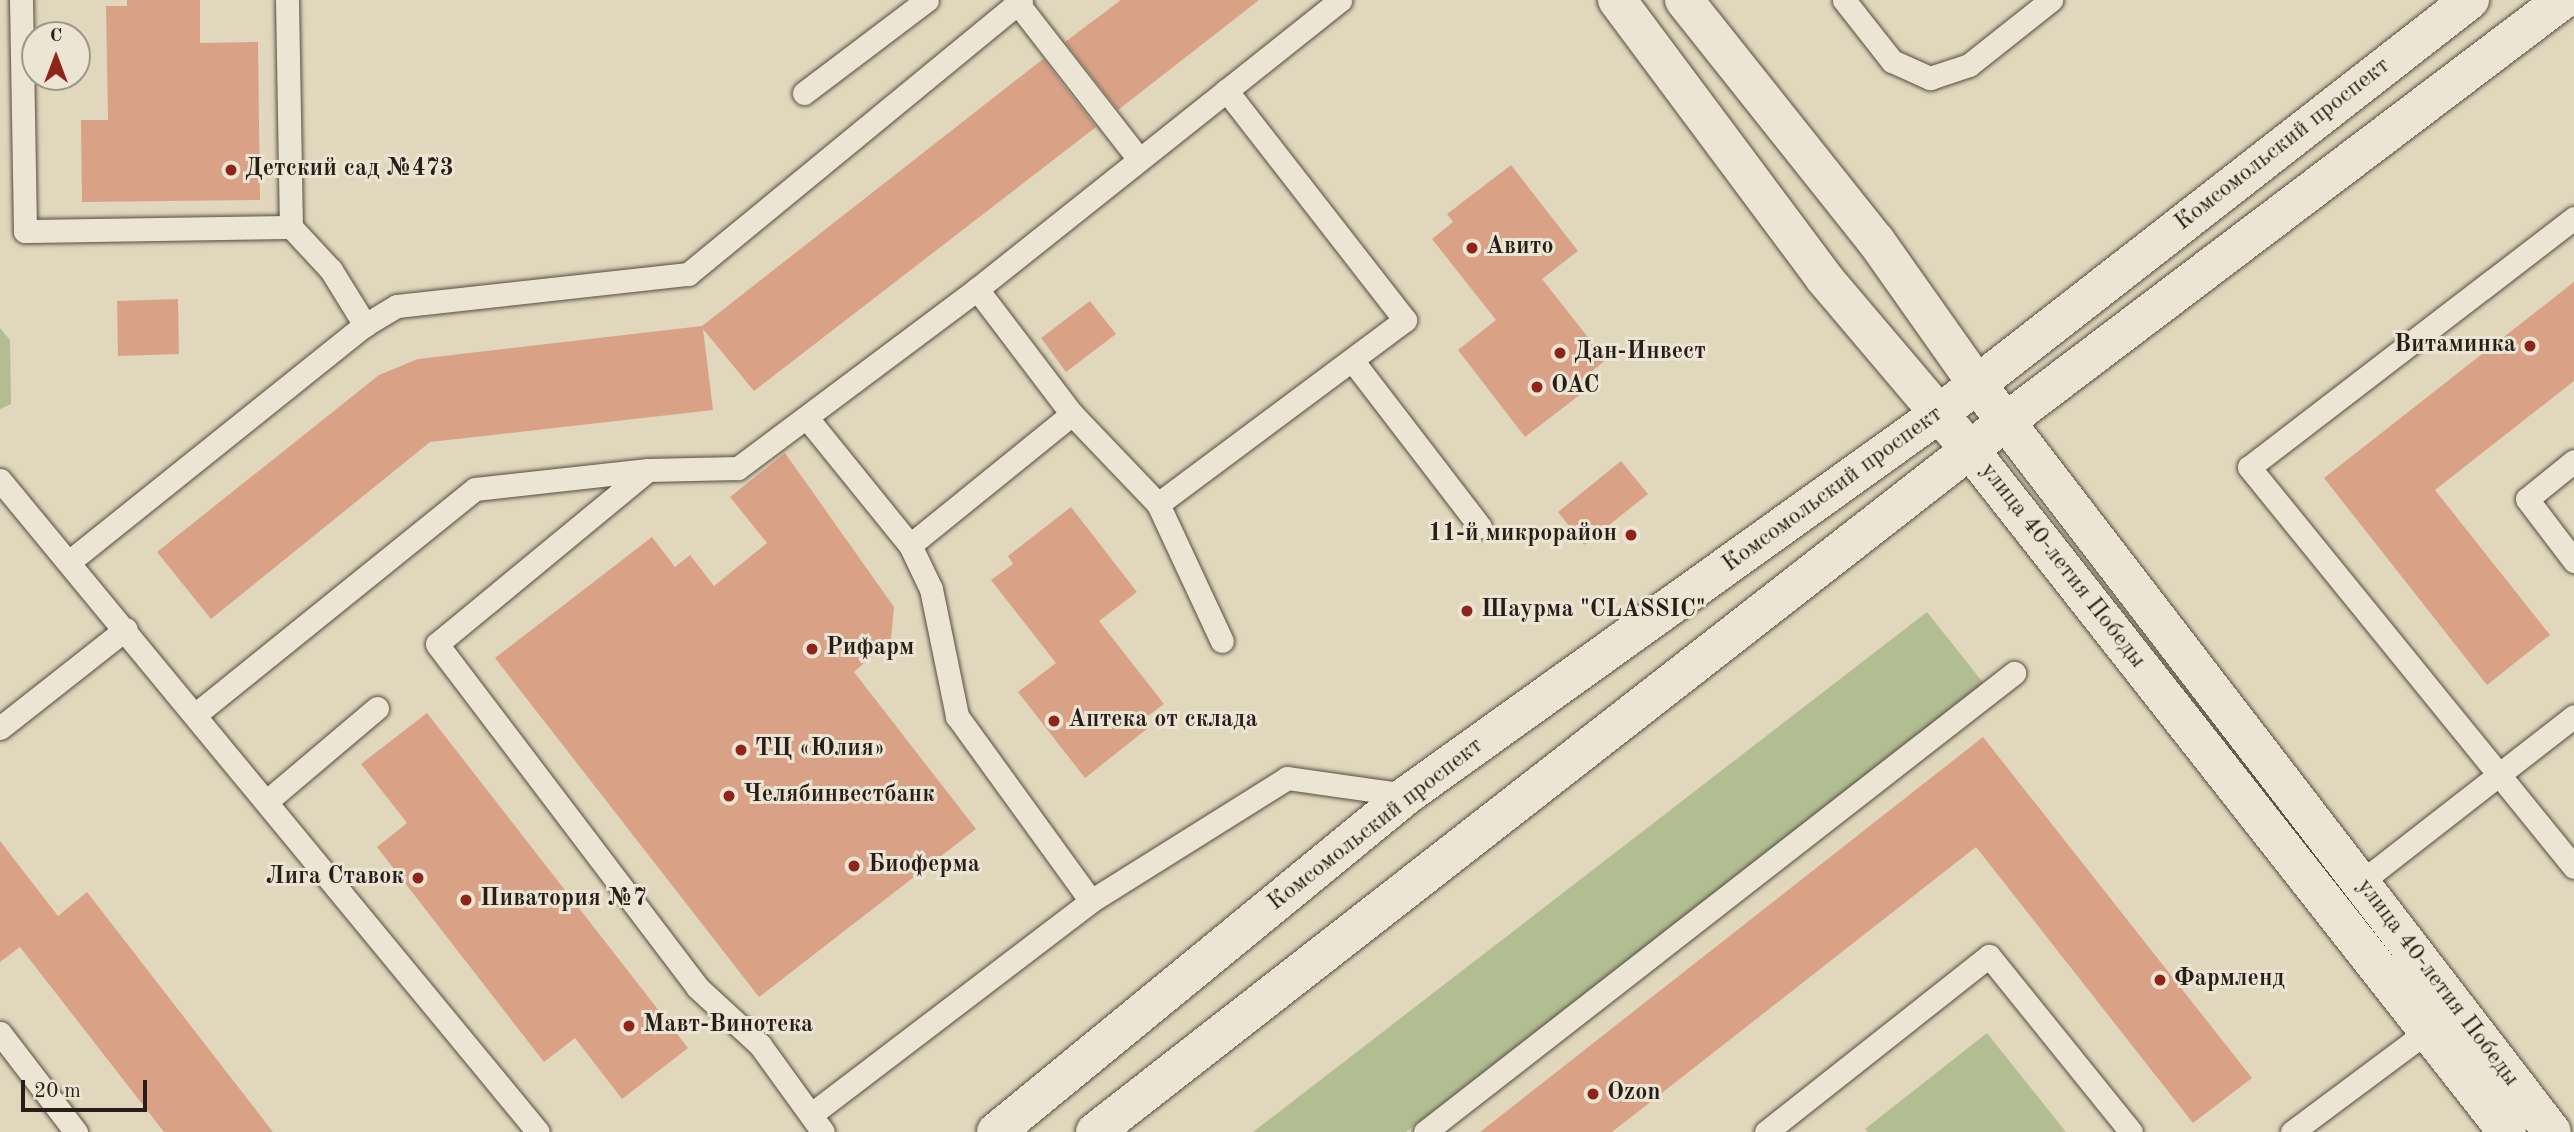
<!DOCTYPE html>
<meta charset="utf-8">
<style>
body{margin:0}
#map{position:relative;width:2574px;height:1132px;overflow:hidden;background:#e1d7bc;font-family:"Old Standard TT",serif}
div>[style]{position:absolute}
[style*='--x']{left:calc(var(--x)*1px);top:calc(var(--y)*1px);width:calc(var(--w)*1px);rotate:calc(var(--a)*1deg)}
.green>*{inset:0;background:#b2be91}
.building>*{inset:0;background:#d9a286}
.roads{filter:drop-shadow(0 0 2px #574c42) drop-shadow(0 0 2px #574c42)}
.lane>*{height:23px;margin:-11.5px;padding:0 11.5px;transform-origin:11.5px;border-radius:11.5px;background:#ece5d3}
.secondary>*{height:38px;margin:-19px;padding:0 19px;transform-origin:19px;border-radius:19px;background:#ece5d3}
.dots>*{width:19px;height:19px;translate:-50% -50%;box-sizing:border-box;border:4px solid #ece5d3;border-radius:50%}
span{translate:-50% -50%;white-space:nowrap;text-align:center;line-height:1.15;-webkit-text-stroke:6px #ece5d3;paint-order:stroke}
.street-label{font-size:24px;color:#291d19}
.poi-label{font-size:24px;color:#291d19;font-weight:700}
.left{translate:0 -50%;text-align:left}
.right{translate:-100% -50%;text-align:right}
.north{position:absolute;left:21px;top:21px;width:70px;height:70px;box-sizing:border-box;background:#ece5d3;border:2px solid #9e9589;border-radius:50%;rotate:0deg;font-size:19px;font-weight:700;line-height:28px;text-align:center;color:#291d19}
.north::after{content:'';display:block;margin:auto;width:24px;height:32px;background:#8f2418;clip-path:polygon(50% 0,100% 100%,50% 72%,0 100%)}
.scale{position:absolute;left:21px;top:1080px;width:126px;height:32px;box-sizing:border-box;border:4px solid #291d19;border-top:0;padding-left:9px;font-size:21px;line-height:24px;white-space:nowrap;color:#291d19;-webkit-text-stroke:5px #ece5d3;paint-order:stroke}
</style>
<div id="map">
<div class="green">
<i style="clip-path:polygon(0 328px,10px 340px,11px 404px,0 409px)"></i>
<i style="clip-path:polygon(1927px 612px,1985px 685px,1406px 1132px,1253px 1132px)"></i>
<i style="clip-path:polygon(1987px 1033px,2066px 1132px,1868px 1132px,1865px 1129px)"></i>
</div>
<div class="building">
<i style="clip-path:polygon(127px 0,200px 0,200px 43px,258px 42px,260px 200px,82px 202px,81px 120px,108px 120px,106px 6px,127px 6px)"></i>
<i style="clip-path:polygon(1121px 0,1259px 0,1118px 110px,1065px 42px)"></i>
<i style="clip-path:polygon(1043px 59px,1096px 127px,754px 391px,703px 329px,713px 410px,430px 442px,211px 619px,157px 552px,379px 375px,418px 359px,702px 326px)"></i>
<i style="clip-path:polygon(1511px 165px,1578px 251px,1542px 279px,1606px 360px,1583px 378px,1590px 387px,1525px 437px,1458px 350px,1496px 320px,1432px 239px,1453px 222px,1447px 214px)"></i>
<i style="clip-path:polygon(2574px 282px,2574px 381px,2435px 490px,2550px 635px,2487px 685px,2324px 478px)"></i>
<i style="clip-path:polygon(178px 299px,179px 354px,118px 356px,117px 301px)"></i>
<i style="clip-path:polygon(1090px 301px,1116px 334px,1066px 372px,1041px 338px)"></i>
<i style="clip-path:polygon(785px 453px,894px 607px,891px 639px,854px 672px,976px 829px,759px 997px,495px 658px,652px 537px,675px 567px,690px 555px,714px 586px,767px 543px,730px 497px)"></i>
<i style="clip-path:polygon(1621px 461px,1648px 494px,1584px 545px,1558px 512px)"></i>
<i style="clip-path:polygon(1071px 507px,1137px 592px,1099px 621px,1164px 704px,1142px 720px,1148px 728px,1085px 778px,1018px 692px,1056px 663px,991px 580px,1013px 564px,1008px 556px)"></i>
<i style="clip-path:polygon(427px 713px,688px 1048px,622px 1099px,575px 1038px,544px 1062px,377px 847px,407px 823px,361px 764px)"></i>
<i style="clip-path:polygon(1983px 737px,2252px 1078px,2193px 1123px,1976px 847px,1612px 1132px,1480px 1132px)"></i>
<i style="clip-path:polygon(0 841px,58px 916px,87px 892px,273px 1132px,164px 1132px,20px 947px,0 962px)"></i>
</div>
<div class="roads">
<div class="lane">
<i style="--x:21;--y:0;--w:231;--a:89"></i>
<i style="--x:25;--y:231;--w:266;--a:-0.9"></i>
<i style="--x:287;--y:0;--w:227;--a:89"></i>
<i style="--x:291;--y:227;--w:59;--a:47.1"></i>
<i style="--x:331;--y:270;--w:65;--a:58.3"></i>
<i style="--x:1015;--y:0;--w:200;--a:52.1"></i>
<i style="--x:1844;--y:0;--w:78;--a:51.8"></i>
<i style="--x:1892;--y:61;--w:42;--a:24.1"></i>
<i style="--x:1930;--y:78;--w:41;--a:-18.4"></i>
<i style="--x:1969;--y:65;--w:105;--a:-38.4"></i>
<i style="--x:804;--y:93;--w:154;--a:-37.1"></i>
<i style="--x:2574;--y:218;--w:409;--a:142.5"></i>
<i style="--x:2249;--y:467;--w:515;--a:50.91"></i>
<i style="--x:977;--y:289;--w:157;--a:52.8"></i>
<i style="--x:1072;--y:414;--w:124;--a:46.3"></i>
<i style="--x:1158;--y:504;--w:308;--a:-36.7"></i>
<i style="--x:1405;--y:320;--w:291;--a:-127.9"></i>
<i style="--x:1352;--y:360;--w:210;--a:52.5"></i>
<i style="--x:1072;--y:414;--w:208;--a:141"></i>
<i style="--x:910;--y:545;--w:49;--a:64.5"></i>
<i style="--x:931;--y:589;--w:130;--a:78.4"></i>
<i style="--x:957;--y:716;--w:228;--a:54.1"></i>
<i style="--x:807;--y:418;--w:164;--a:51"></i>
<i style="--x:2574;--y:461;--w:60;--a:141"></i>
<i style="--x:2527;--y:499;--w:78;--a:52.8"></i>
<i style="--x:648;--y:470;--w:273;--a:140.5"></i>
<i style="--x:437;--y:644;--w:430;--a:52.8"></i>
<i style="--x:697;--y:987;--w:86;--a:42.6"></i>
<i style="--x:760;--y:1045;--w:107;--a:54.1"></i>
<i style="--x:0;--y:480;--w:845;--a:50.47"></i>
<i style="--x:1158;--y:504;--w:151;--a:65"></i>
<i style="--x:70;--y:561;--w:378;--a:-38.7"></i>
<i style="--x:365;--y:325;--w:37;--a:-31"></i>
<i style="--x:397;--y:306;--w:293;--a:-6.3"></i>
<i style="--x:688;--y:274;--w:431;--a:-39.4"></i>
<i style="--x:196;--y:714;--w:358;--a:-38.9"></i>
<i style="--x:475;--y:489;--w:174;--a:-6.3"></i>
<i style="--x:648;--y:470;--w:90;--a:-1.3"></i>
<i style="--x:738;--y:468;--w:299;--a:-36.8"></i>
<i style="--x:977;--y:289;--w:464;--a:-38.5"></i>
<i style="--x:0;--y:728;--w:160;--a:-38.2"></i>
<i style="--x:267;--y:801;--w:144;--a:-40.2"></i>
<i style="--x:2361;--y:882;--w:270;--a:-37.9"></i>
<i style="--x:0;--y:1033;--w:125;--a:52.5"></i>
<i style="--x:813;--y:1113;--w:350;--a:-37.3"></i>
<i style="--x:1091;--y:901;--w:231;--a:-32.1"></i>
<i style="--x:1287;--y:778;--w:121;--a:8.1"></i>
<i style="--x:1425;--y:1132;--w:747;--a:-37.93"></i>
<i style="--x:1766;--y:1132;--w:284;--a:-38.3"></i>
<i style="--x:1989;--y:956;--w:226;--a:51.1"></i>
<i style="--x:2292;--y:1132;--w:171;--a:-36.7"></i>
</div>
<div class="secondary">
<i style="--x:1617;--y:0;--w:347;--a:53.3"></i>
<i style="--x:1824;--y:278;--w:226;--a:49.7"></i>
<i style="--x:1970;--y:450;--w:868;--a:51.78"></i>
<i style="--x:1684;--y:0;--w:308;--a:51.5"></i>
<i style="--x:1876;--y:241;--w:175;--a:54.8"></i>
<i style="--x:1977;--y:384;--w:943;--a:52.45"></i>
<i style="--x:996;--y:1132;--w:531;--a:-39.35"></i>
<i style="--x:1407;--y:795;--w:656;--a:-35.63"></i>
<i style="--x:1940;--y:413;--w:672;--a:-37.93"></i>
<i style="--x:1095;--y:1132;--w:1158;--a:-37.95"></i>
<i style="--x:2008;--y:420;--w:696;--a:-37.12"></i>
</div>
</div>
<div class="dots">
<i style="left:231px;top:170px;background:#8f2418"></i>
<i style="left:1472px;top:248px;background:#8f2418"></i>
<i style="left:2530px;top:346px;background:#8f2418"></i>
<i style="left:1560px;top:353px;background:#8f2418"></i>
<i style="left:1537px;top:387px;background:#8f2418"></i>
<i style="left:1631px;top:535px;background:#8f2418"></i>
<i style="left:1467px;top:611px;background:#8f2418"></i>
<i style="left:812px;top:649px;background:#8f2418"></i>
<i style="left:1054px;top:721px;background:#8f2418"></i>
<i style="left:741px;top:750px;background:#8f2418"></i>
<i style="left:729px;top:796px;background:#8f2418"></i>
<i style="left:854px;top:866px;background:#8f2418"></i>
<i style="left:418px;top:878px;background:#8f2418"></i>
<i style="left:466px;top:900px;background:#8f2418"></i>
<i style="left:2160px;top:980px;background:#8f2418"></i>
<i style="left:629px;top:1026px;background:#8f2418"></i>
<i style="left:1593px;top:1094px;background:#8f2418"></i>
</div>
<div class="street-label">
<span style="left:2283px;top:145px;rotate:-38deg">Комсомольский проспект</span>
<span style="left:1833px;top:490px;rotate:-36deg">Комсомольский проспект</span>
<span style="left:2062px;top:566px;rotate:52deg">улица 40-летия Победы</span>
<span style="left:1376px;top:825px;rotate:-38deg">Комсомольский проспект</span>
<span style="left:2437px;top:983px;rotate:53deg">улица 40-летия Победы</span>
</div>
<div class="poi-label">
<span class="left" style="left:245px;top:170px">Детский сад №473</span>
<span class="left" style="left:1486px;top:248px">Авито</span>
<span class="right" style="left:2516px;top:346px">Витаминка</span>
<span class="left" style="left:1574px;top:353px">Дан-Инвест</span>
<span class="left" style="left:1551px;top:387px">ОАС</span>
<span class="right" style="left:1617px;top:535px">11-й микрорайон</span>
<span class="left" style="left:1481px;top:611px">Шаурма "CLASSIC"</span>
<span class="left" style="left:826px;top:649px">Рифарм</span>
<span class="left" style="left:1068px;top:721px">Аптека от склада</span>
<span class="left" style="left:755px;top:750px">ТЦ «Юлия»</span>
<span class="left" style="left:743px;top:796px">Челябинвестбанк</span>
<span class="left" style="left:868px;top:866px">Биоферма</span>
<span class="right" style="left:404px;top:878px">Лига Ставок</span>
<span class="left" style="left:480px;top:900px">Пиватория №7</span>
<span class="left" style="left:2174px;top:980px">Фармленд</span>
<span class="left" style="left:643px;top:1026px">Мавт-Винотека</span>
<span class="left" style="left:1607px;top:1094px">Ozon</span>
</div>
<div class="north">С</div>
<div class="scale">20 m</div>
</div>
